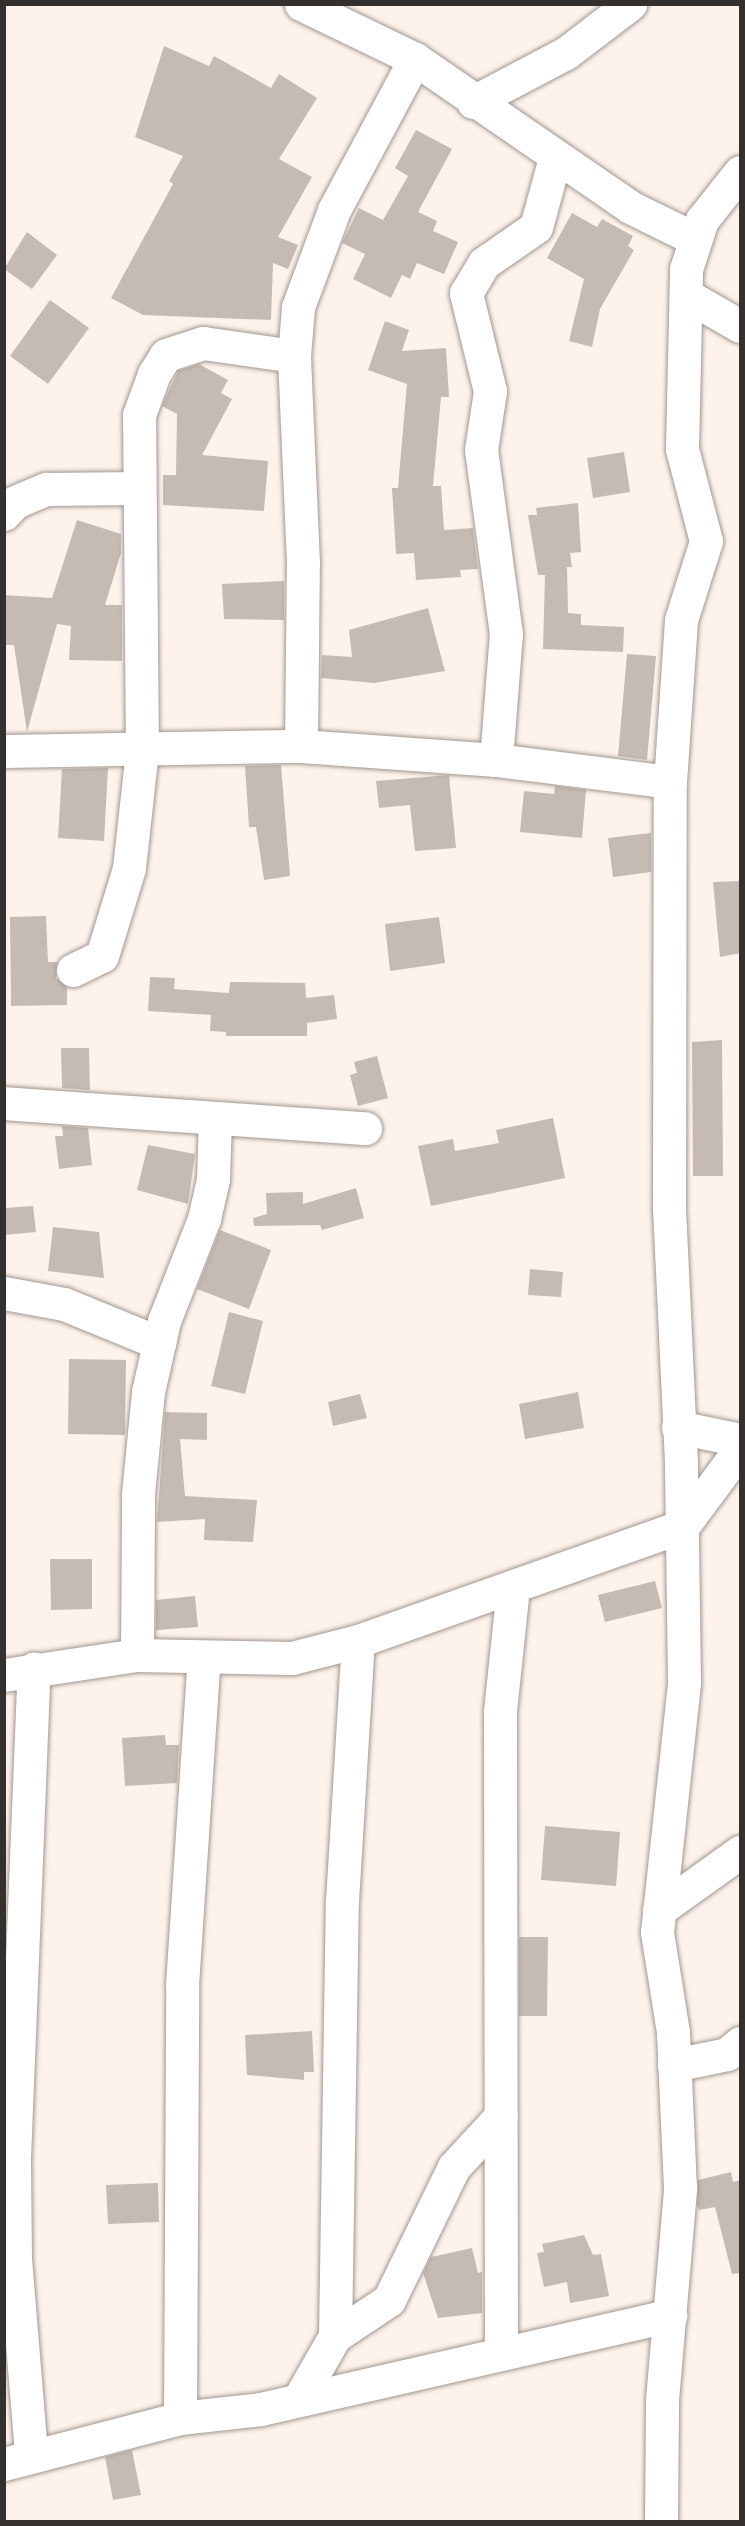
<!DOCTYPE html>
<style>
body{margin:0}
#map{position:relative;width:745px;height:2526px;overflow:hidden;background:#fef3ec;font-family:"Archivo Narrow",sans-serif}
div>[style]{position:absolute}
[style*='--x']{left:calc(var(--x)*1px);top:calc(var(--y)*1px);width:calc(var(--w)*1px);rotate:calc(var(--a)*1deg)}
.building>*{inset:0;background:#c5bbb4}
.roads{filter:drop-shadow(0 0 2px #a19790) drop-shadow(0 0 2px #a19790)}
.minor>*{height:33px;margin:-16.5px;padding:0 16.5px;transform-origin:16.5px;border-radius:16.5px;background:#fff}
span{translate:-50% -50%;white-space:nowrap;text-align:center;line-height:1.15;-webkit-text-stroke:4.5px #fff;paint-order:stroke}
.frame{position:absolute;inset:0;border:6px solid #34302d;pointer-events:none}
</style>
<div id="map">
<div class="building">
<i style="clip-path:polygon(164px 46px,209px 66px,214px 56px,271px 88px,279px 74px,317px 98px,279px 159px,312px 177px,278px 237px,298px 245px,288px 269px,273px 263px,271px 320px,143px 315px,111px 298px,173px 184px,169px 181px,183px 156px,135px 137px)"></i>
<i style="clip-path:polygon(416px 130px,452px 149px,418px 212px,437px 221px,433px 231px,458px 242px,444px 274px,417px 263px,410px 279px,402px 275px,391px 298px,353px 279px,365px 254px,342px 243px,359px 208px,383px 220px,408px 176px,395px 168px)"></i>
<i style="clip-path:polygon(572px 213px,597px 227px,602px 219px,633px 236px,628px 246px,634px 250px,600px 309px,592px 347px,569px 341px,584px 279px,547px 258px)"></i>
<i style="clip-path:polygon(27px 232px,57px 255px,32px 289px,4px 269px)"></i>
<i style="clip-path:polygon(50px 300px,89px 328px,48px 384px,10px 356px)"></i>
<i style="clip-path:polygon(385px 321px,409px 330px,402px 351px,446px 348px,449px 397px,441px 397px,433px 486px,441px 486px,444px 530px,473px 528px,478px 569px,460px 570px,461px 577px,416px 580px,414px 553px,396px 554px,392px 488px,398px 488px,407px 384px,368px 370px)"></i>
<i style="clip-path:polygon(199px 364px,228px 380px,221px 393px,232px 399px,202px 455px,268px 461px,264px 511px,163px 505px,163px 475px,176px 475px,177px 414px,162px 406px,178px 371px)"></i>
<i style="clip-path:polygon(624px 452px,630px 492px,593px 498px,587px 458px)"></i>
<i style="clip-path:polygon(578px 503px,581px 552px,570px 553px,572px 567px,567px 567px,568px 613px,581px 614px,581px 625px,624px 627px,623px 652px,543px 649px,545px 575px,538px 575px,528px 515px,537px 515px,536px 508px)"></i>
<i style="clip-path:polygon(77px 520px,121px 534px,121px 553px,105px 605px,122px 605px,122px 661px,69px 660px,71px 626px,57px 624px,27px 732px,14px 645px,4px 645px,4px 595px,52px 598px)"></i>
<i style="clip-path:polygon(284px 581px,284px 620px,224px 619px,222px 584px)"></i>
<i style="clip-path:polygon(428px 608px,445px 671px,374px 683px,321px 678px,322px 655px,352px 657px,349px 630px)"></i>
<i style="clip-path:polygon(627px 654px,656px 656px,647px 760px,618px 756px)"></i>
<i style="clip-path:polygon(281px 765px,290px 876px,264px 880px,256px 827px,249px 827px,245px 766px)"></i>
<i style="clip-path:polygon(108px 768px,104px 841px,58px 838px,62px 769px)"></i>
<i style="clip-path:polygon(449px 775px,456px 848px,415px 851px,410px 805px,379px 808px,376px 781px)"></i>
<i style="clip-path:polygon(555px 786px,586px 790px,582px 838px,520px 832px,524px 791px,554px 794px)"></i>
<i style="clip-path:polygon(651px 833px,651px 872px,613px 877px,608px 838px)"></i>
<i style="clip-path:polygon(741px 881px,741px 953px,720px 957px,713px 882px)"></i>
<i style="clip-path:polygon(46px 916px,48px 962px,57px 962px,56px 978px,67px 987px,67px 1005px,11px 1006px,10px 917px)"></i>
<i style="clip-path:polygon(439px 917px,445px 963px,390px 971px,385px 924px)"></i>
<i style="clip-path:polygon(150px 977px,175px 978px,174px 989px,229px 993px,230px 982px,305px 983px,306px 998px,334px 995px,337px 1019px,307px 1023px,307px 1036px,226px 1036px,226px 1032px,210px 1031px,211px 1015px,148px 1011px)"></i>
<i style="clip-path:polygon(722px 1040px,723px 1176px,693px 1176px,692px 1042px)"></i>
<i style="clip-path:polygon(61px 1048px,89px 1048px,90px 1090px,62px 1088px)"></i>
<i style="clip-path:polygon(377px 1056px,388px 1098px,358px 1106px,350px 1075px,357px 1073px,354px 1062px)"></i>
<i style="clip-path:polygon(553px 1118px,565px 1178px,431px 1206px,418px 1146px,453px 1139px,455px 1151px,499px 1143px,496px 1130px)"></i>
<i style="clip-path:polygon(62px 1126px,88px 1128px,92px 1165px,59px 1169px,55px 1136px,63px 1136px)"></i>
<i style="clip-path:polygon(148px 1145px,195px 1154px,188px 1204px,137px 1190px)"></i>
<i style="clip-path:polygon(356px 1188px,364px 1218px,322px 1230px,320px 1225px,254px 1226px,253px 1218px,267px 1214px,266px 1193px,303px 1192px,303px 1204px)"></i>
<i style="clip-path:polygon(33px 1206px,36px 1232px,4px 1235px,4px 1208px)"></i>
<i style="clip-path:polygon(53px 1227px,99px 1232px,104px 1278px,48px 1271px)"></i>
<i style="clip-path:polygon(220px 1230px,271px 1250px,249px 1309px,197px 1289px)"></i>
<i style="clip-path:polygon(530px 1269px,563px 1272px,561px 1297px,528px 1295px)"></i>
<i style="clip-path:polygon(229px 1312px,263px 1321px,245px 1394px,211px 1386px)"></i>
<i style="clip-path:polygon(69px 1359px,126px 1360px,125px 1435px,68px 1434px)"></i>
<i style="clip-path:polygon(578px 1392px,584px 1428px,525px 1439px,519px 1404px)"></i>
<i style="clip-path:polygon(360px 1394px,367px 1418px,333px 1426px,328px 1402px)"></i>
<i style="clip-path:polygon(165px 1412px,207px 1413px,207px 1440px,180px 1439px,185px 1496px,257px 1500px,253px 1542px,204px 1540px,205px 1519px,157px 1522px)"></i>
<i style="clip-path:polygon(50px 1559px,92px 1559px,92px 1609px,51px 1610px)"></i>
<i style="clip-path:polygon(655px 1581px,662px 1608px,605px 1622px,598px 1595px)"></i>
<i style="clip-path:polygon(195px 1596px,198px 1627px,156px 1630px,156px 1600px)"></i>
<i style="clip-path:polygon(165px 1735px,166px 1745px,179px 1745px,177px 1783px,125px 1786px,122px 1738px)"></i>
<i style="clip-path:polygon(545px 1826px,620px 1832px,616px 1886px,541px 1880px)"></i>
<i style="clip-path:polygon(519px 1937px,548px 1937px,547px 2016px,519px 2016px)"></i>
<i style="clip-path:polygon(312px 2031px,314px 2072px,304px 2072px,304px 2080px,247px 2075px,245px 2035px)"></i>
<i style="clip-path:polygon(731px 2172px,733px 2182px,741px 2180px,741px 2273px,732px 2274px,715px 2207px,699px 2210px,697px 2205px,698px 2180px)"></i>
<i style="clip-path:polygon(158px 2183px,159px 2222px,108px 2224px,106px 2185px)"></i>
<i style="clip-path:polygon(584px 2235px,593px 2255px,601px 2254px,609px 2296px,570px 2303px,567px 2282px,544px 2287px,537px 2253px,544px 2252px,542px 2244px)"></i>
<i style="clip-path:polygon(472px 2248px,478px 2273px,482px 2272px,482px 2313px,438px 2318px,423px 2273px,431px 2257px)"></i>
<i style="clip-path:polygon(132px 2450px,141px 2495px,113px 2500px,105px 2457px)"></i>
</div>
<div class="roads">
<div class="minor">
<i style="--x:301;--y:4;--w:127;--a:25.8"></i>
<i style="--x:415;--y:59;--w:261;--a:34.5"></i>
<i style="--x:630;--y:207;--w:70;--a:26.2"></i>
<i style="--x:473;--y:102;--w:105;--a:-27.8"></i>
<i style="--x:566;--y:53;--w:81;--a:-37.4"></i>
<i style="--x:686;--y:295;--w:62;--a:29.9"></i>
<i style="--x:4;--y:514;--w:16;--a:-47"></i>
<i style="--x:15;--y:502;--w:34;--a:-23"></i>
<i style="--x:46;--y:489;--w:92;--a:-0.6"></i>
<i style="--x:301;--y:746;--w:183;--a:-89.4"></i>
<i style="--x:303;--y:563;--w:207;--a:-92.5"></i>
<i style="--x:294;--y:356;--w:49;--a:-85.3"></i>
<i style="--x:298;--y:307;--w:103;--a:-69.6"></i>
<i style="--x:334;--y:210;--w:171;--a:-61.8"></i>
<i style="--x:4;--y:751;--w:297;--a:-1"></i>
<i style="--x:301;--y:746;--w:196;--a:4.1"></i>
<i style="--x:496;--y:760;--w:175;--a:7.2"></i>
<i style="--x:496;--y:760;--w:126;--a:-85.5"></i>
<i style="--x:506;--y:634;--w:186;--a:-97.7"></i>
<i style="--x:481;--y:450;--w:60;--a:-81.3"></i>
<i style="--x:490;--y:391;--w:101;--a:-103.8"></i>
<i style="--x:466;--y:293;--w:35;--a:-59"></i>
<i style="--x:484;--y:263;--w:63;--a:-34.7"></i>
<i style="--x:536;--y:227;--w:72;--a:-74.6"></i>
<i style="--x:73;--y:970;--w:32;--a:-26"></i>
<i style="--x:102;--y:956;--w:92;--a:-72.9"></i>
<i style="--x:129;--y:868;--w:118;--a:-83.7"></i>
<i style="--x:142;--y:751;--w:336;--a:-90.5"></i>
<i style="--x:139;--y:415;--w:44;--a:-69.9"></i>
<i style="--x:154;--y:374;--w:22;--a:-58"></i>
<i style="--x:166;--y:355;--w:39;--a:-18"></i>
<i style="--x:203;--y:343;--w:92;--a:8.1"></i>
<i style="--x:4;--y:1103;--w:362;--a:4"></i>
<i style="--x:4;--y:1293;--w:61;--a:10.4"></i>
<i style="--x:64;--y:1304;--w:103;--a:22.3"></i>
<i style="--x:678;--y:1427;--w:63;--a:11.8"></i>
<i style="--x:137;--y:1655;--w:161;--a:-89.6"></i>
<i style="--x:138;--y:1494;--w:102;--a:-84.4"></i>
<i style="--x:148;--y:1392;--w:73;--a:-77.3"></i>
<i style="--x:164;--y:1321;--w:110;--a:-68.6"></i>
<i style="--x:204;--y:1219;--w:41;--a:-77.3"></i>
<i style="--x:213;--y:1179;--w:61;--a:-88.1"></i>
<i style="--x:4;--y:1675;--w:134;--a:-8.6"></i>
<i style="--x:137;--y:1655;--w:155;--a:1.1"></i>
<i style="--x:292;--y:1658;--w:68;--a:-14.4"></i>
<i style="--x:358;--y:1641;--w:345;--a:-19.5"></i>
<i style="--x:683;--y:1526;--w:96;--a:-53.5"></i>
<i style="--x:659;--y:1910;--w:100;--a:-35.6"></i>
<i style="--x:674;--y:2065;--w:54;--a:-11.7"></i>
<i style="--x:727;--y:2054;--w:17;--a:-40"></i>
<i style="--x:335;--y:2336;--w:435;--a:-89.1"></i>
<i style="--x:342;--y:1901;--w:260;--a:-86.5"></i>
<i style="--x:501;--y:2353;--w:642;--a:-90.09"></i>
<i style="--x:500;--y:1711;--w:125;--a:-84"></i>
<i style="--x:299;--y:2399;--w:73;--a:-60.3"></i>
<i style="--x:335;--y:2336;--w:65;--a:-33.7"></i>
<i style="--x:389;--y:2300;--w:148;--a:-64"></i>
<i style="--x:454;--y:2167;--w:69;--a:-47.3"></i>
<i style="--x:180;--y:2418;--w:433;--a:-89.7"></i>
<i style="--x:182;--y:1985;--w:329;--a:-86.2"></i>
<i style="--x:31;--y:2453;--w:196;--a:-94.7"></i>
<i style="--x:15;--y:2258;--w:100;--a:-90.6"></i>
<i style="--x:14;--y:2158;--w:490;--a:-87.7"></i>
<i style="--x:4;--y:2464;--w:182;--a:-14.6"></i>
<i style="--x:180;--y:2418;--w:81;--a:-6.3"></i>
<i style="--x:261;--y:2409;--w:420;--a:-12.9"></i>
<i style="--x:661;--y:2522;--w:122;--a:-89.5"></i>
<i style="--x:662;--y:2400;--w:213;--a:-85.1"></i>
<i style="--x:680;--y:2188;--w:156;--a:-92.6"></i>
<i style="--x:673;--y:2032;--w:101;--a:-99.1"></i>
<i style="--x:657;--y:1932;--w:251;--a:-83.8"></i>
<i style="--x:684;--y:1682;--w:220;--a:-90.8"></i>
<i style="--x:681;--y:1462;--w:254;--a:-92.7"></i>
<i style="--x:669;--y:1208;--w:426;--a:-89.9"></i>
<i style="--x:670;--y:782;--w:162;--a:-86.1"></i>
<i style="--x:681;--y:620;--w:83;--a:-72.4"></i>
<i style="--x:706;--y:541;--w:95;--a:-104.6"></i>
<i style="--x:682;--y:449;--w:180;--a:-88.7"></i>
<i style="--x:686;--y:269;--w:52;--a:-71.9"></i>
<i style="--x:702;--y:220;--w:61;--a:-51.6"></i>
</div>
</div>
<div class="frame"></div>
</div>
